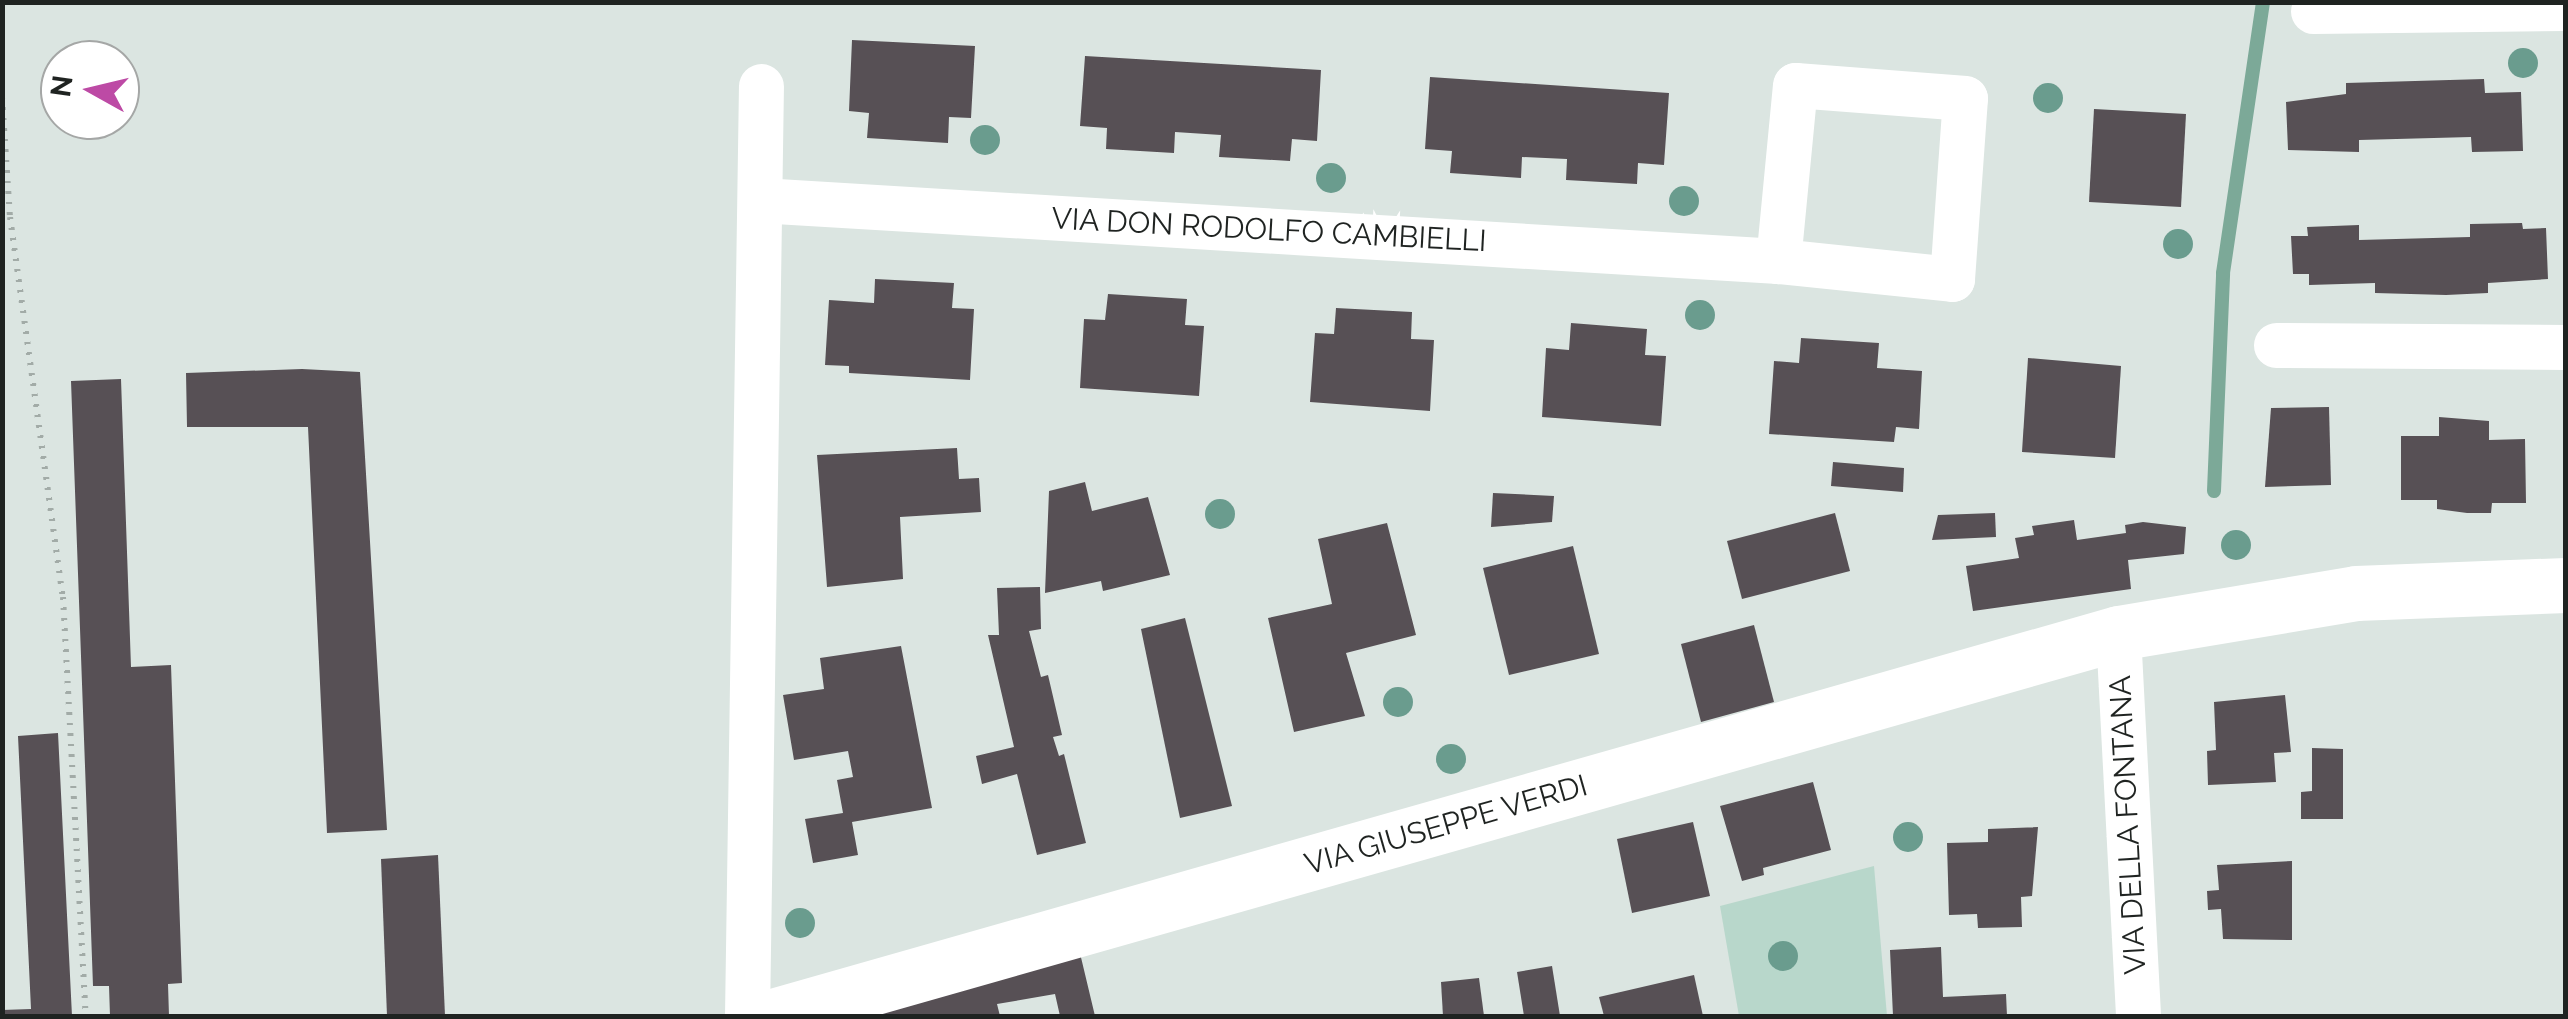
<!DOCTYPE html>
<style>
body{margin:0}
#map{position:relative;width:2568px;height:1019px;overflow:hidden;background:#dbe5e1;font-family:Raleway,sans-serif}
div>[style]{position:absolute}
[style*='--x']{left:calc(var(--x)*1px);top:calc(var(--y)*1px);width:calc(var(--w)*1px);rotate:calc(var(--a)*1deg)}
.green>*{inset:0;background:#b8d7cb}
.stream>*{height:14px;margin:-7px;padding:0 7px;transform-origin:7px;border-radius:7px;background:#7ca998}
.building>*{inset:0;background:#575055}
.path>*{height:6px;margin-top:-3px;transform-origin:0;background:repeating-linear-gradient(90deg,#a2aba7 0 2.5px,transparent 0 10.5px)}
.street>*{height:45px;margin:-22.5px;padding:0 22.5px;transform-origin:22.5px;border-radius:22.5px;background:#fff}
.secondary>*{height:55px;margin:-27.5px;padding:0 27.5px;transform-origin:27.5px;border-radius:27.5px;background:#fff}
.trees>*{width:30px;height:30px;margin:-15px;border-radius:50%;background:#6a9c8e}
span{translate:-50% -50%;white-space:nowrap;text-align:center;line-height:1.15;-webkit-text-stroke:10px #fff;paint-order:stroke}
.street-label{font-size:30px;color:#1f2321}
.frame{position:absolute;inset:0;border:5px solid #1f2321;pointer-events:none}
.north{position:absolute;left:40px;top:40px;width:100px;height:100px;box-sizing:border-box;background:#fff;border:2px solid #a5a7a6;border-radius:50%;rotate:278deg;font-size:28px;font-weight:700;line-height:40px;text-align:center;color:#1f2321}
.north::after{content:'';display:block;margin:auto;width:35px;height:45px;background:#bd4aa5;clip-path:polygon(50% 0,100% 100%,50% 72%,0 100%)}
</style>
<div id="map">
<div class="green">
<i style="clip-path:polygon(1874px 866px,1887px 1016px,1739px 1016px,1720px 906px)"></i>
</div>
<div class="stream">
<i style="--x:2214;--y:491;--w:218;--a:-87.6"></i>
<i style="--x:2223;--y:273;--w:274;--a:-81.6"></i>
</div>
<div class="building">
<i style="clip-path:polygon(852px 40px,975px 46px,971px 118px,949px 117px,948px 143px,867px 138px,869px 113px,849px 111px)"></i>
<i style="clip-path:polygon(1085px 56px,1321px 70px,1317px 141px,1292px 139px,1290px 161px,1219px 157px,1221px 135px,1175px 132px,1174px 153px,1106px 149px,1107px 128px,1080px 126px)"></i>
<i style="clip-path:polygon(1430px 77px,1669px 93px,1664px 165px,1638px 163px,1637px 184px,1566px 180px,1567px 159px,1522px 157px,1521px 178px,1450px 173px,1452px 151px,1425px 149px)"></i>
<i style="clip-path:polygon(2484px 79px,2485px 93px,2521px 92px,2523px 151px,2472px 152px,2471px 137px,2359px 140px,2359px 152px,2288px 150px,2286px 102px,2346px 94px,2346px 83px)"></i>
<i style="clip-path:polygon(2094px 109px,2186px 114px,2181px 207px,2089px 202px)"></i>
<i style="clip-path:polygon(2522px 223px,2523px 229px,2546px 228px,2548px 279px,2488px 283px,2488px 293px,2446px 295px,2375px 293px,2375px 283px,2309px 285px,2309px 274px,2293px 274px,2291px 236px,2308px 236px,2307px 227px,2359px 225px,2359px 240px,2470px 237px,2470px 224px)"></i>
<i style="clip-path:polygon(875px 279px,954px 283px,952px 308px,974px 309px,970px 380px,849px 373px,849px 366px,825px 365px,829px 300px,874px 303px)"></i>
<i style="clip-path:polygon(1108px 294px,1187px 299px,1185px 325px,1204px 326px,1199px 396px,1080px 388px,1084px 319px,1105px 320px)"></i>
<i style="clip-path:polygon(1336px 308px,1412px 312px,1411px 339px,1434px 340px,1430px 411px,1310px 402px,1315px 333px,1334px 334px)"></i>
<i style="clip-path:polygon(1571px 323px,1647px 329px,1645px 355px,1666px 356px,1661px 426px,1542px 417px,1546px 348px,1569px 350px)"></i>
<i style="clip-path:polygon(1801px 338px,1879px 343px,1877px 368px,1922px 371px,1919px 429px,1896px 427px,1894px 442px,1769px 434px,1774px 361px,1799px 363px)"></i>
<i style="clip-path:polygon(2028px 358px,2121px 366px,2115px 458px,2022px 452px)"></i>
<i style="clip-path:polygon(302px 369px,360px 372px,387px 830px,327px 833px,308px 427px,187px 427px,186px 373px)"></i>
<i style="clip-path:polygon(121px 379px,131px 667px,171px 665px,182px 983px,168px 984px,169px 1016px,110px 1016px,109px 986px,93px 986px,71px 381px)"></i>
<i style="clip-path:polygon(2329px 407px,2331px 485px,2265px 487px,2271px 408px)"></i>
<i style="clip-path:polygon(2439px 417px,2489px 421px,2489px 440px,2525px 439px,2526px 503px,2492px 503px,2491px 513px,2467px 513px,2437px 509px,2437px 500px,2401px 500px,2401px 436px,2439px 436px)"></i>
<i style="clip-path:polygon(957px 448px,959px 479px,979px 478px,981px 512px,900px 517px,903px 579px,827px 587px,817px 455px)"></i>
<i style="clip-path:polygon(1833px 462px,1904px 468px,1903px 492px,1831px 486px)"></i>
<i style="clip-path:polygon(1085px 482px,1092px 511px,1148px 497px,1170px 575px,1103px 591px,1101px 581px,1045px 593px,1049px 491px)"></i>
<i style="clip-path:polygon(1493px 493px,1554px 496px,1552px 522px,1491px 527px)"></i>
<i style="clip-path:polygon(1835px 513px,1850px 571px,1742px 599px,1727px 541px)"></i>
<i style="clip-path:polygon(1995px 513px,1996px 537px,1932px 540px,1938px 515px)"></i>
<i style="clip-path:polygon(2074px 520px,2077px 540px,2126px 533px,2125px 525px,2143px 522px,2186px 527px,2184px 554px,2128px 560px,2131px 589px,1973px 611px,1966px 566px,2019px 558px,2015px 538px,2034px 535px,2032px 526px)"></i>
<i style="clip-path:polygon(1387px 523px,1416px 635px,1346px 653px,1365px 716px,1294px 732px,1268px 618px,1332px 604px,1318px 539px)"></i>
<i style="clip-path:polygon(1573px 546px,1599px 654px,1509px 675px,1483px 568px)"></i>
<i style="clip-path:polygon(1040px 587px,1041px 629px,1029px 631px,1041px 677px,1048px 675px,1062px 735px,1053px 737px,1059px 756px,1064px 754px,1086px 843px,1037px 855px,1017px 774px,982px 784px,976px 756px,1014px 747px,988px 635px,999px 635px,997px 588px)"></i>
<i style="clip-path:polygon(1185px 618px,1232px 806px,1180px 818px,1141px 629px)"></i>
<i style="clip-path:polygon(1754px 625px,1774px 702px,1701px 722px,1681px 644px)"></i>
<i style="clip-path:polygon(901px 646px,932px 808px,852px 822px,858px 855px,813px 863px,805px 819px,843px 813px,837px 780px,853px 777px,848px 751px,794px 760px,783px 695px,824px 689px,820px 658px)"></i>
<i style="clip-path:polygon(2285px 695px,2291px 752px,2274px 753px,2276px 782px,2208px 785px,2207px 751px,2216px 750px,2214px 702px)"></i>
<i style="clip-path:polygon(58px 733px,72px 1016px,2px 1016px,2px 1010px,31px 1009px,18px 736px)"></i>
<i style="clip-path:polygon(2312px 748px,2343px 749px,2343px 819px,2301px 819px,2301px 792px,2312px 791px)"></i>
<i style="clip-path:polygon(1813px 782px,1831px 850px,1763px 868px,1764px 875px,1742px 881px,1720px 806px)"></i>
<i style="clip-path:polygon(1693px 822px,1710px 896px,1632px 913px,1617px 839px)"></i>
<i style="clip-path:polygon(2038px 827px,2032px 896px,2021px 897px,2022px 927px,1978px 928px,1977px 914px,1949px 915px,1947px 843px,1988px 842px,1988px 829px)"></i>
<i style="clip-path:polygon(438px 855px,445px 1016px,387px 1016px,381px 859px)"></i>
<i style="clip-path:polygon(2292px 861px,2292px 940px,2223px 939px,2221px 909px,2208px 910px,2207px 891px,2219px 890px,2217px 865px)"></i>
<i style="clip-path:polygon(1941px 947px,1943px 997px,2006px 994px,2007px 1016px,1893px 1016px,1890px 950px)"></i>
<i style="clip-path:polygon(1079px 949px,1095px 1016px,1060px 1016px,1055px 994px,997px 1004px,1000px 1016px,877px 1016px,873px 1008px)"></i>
<i style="clip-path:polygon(1552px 966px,1560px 1016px,1524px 1016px,1517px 972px)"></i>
<i style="clip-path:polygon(1694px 975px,1703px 1016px,1604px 1016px,1599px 997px)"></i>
<i style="clip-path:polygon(1479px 978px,1484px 1016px,1443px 1016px,1441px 982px)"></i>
</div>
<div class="path">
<i style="--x:2;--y:97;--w:120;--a:86.2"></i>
<i style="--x:10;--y:217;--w:384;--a:82.1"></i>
<i style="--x:63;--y:597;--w:420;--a:86.9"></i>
</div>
<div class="street">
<i style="--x:2313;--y:11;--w:253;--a:-0.7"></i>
<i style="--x:760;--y:200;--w:1020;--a:3.43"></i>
<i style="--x:1778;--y:261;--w:175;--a:5.9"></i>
<i style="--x:1952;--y:279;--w:181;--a:-85.9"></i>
<i style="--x:1965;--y:98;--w:170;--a:-175.6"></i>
<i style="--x:1795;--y:85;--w:177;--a:95.5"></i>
<i style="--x:2276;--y:345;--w:290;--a:0.4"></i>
<i style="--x:2118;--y:633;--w:384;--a:87"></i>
<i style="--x:747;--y:1016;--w:930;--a:-89.14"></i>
</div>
<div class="secondary">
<i style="--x:773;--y:1016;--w:1398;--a:-15.89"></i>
<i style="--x:2118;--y:633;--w:241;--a:-9.5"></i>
<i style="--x:2356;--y:593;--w:210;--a:-2.2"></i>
</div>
<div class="trees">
<i style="left:2523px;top:63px"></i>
<i style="left:2048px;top:98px"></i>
<i style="left:985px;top:140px"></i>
<i style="left:1331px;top:178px"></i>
<i style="left:1684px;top:201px"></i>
<i style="left:2178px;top:244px"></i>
<i style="left:1700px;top:315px"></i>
<i style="left:1220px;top:514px"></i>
<i style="left:2236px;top:545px"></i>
<i style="left:1398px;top:702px"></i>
<i style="left:1451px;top:759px"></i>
<i style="left:1908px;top:837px"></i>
<i style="left:800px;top:923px"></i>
<i style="left:1783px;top:956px"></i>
</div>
<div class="street-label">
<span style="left:1269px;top:230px;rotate:3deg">VIA DON RODOLFO CAMBIELLI</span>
<span style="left:1446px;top:825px;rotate:-16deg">VIA GIUSEPPE VERDI</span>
<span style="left:2128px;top:825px;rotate:-93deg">VIA DELLA FONTANA</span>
</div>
<div class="frame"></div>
<div class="north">N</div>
</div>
